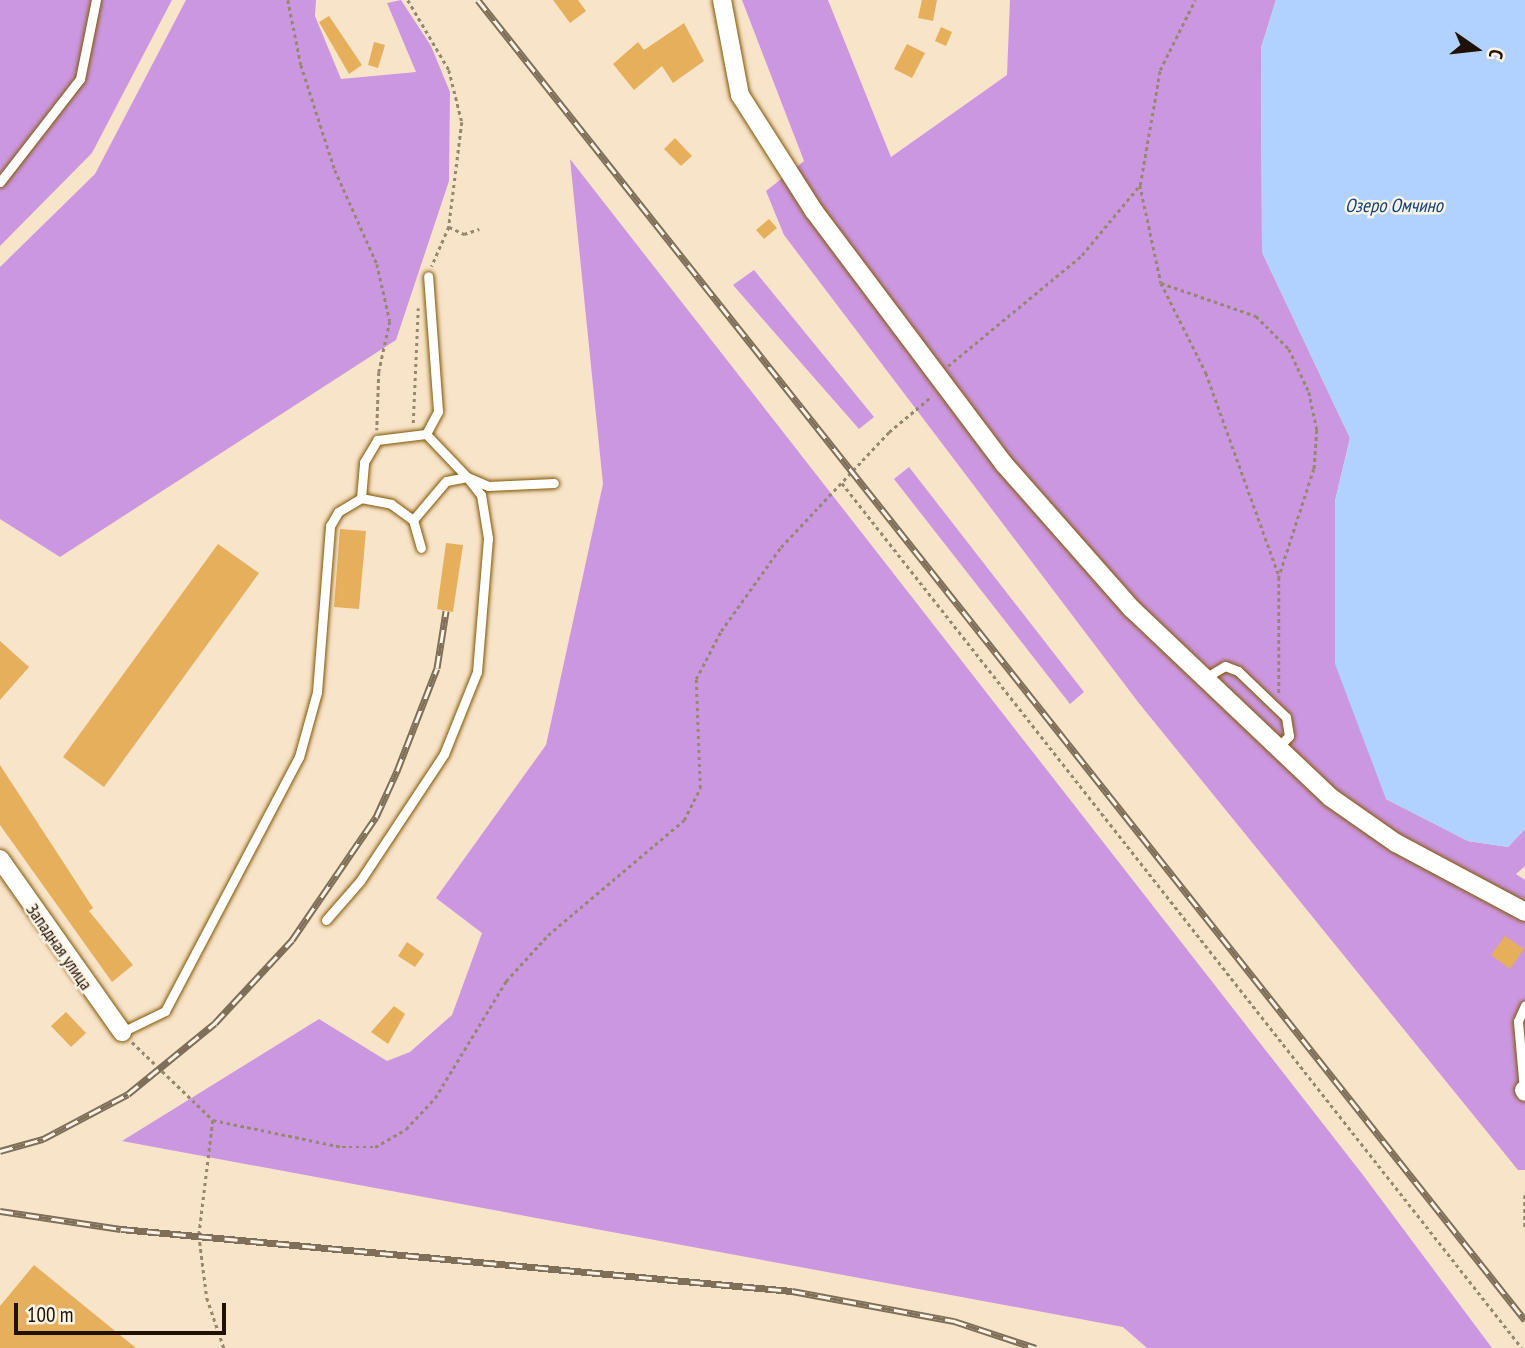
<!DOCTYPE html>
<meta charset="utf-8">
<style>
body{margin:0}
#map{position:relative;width:1525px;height:1348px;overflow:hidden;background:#f8e4c9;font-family:"PT Sans Narrow",sans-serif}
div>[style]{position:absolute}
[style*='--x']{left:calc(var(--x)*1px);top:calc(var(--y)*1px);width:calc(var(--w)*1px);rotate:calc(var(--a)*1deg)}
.forest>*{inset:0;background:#cc97e1}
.water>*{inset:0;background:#b1d2fe}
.building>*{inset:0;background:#e6af5c}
.path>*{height:2.5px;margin-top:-1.25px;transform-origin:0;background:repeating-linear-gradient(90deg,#988770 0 3.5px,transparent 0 7px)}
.roads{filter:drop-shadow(0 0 2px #815600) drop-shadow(0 0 2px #815600)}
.lane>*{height:9px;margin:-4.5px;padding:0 4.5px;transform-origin:4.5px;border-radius:4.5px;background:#fff}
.street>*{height:18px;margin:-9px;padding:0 9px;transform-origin:9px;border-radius:9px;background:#fff}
.rail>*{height:7px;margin-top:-3.5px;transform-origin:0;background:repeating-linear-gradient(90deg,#fdf3e6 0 13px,#7f6f59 0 26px);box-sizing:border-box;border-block:2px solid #7f6f59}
span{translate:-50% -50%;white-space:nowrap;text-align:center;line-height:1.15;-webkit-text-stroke:5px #fdf3e6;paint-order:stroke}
.street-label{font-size:18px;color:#201200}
.water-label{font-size:19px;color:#0d4281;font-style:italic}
.north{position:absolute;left:1441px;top:14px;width:70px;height:70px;-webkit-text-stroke:5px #fdf3e6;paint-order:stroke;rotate:104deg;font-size:19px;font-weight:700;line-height:28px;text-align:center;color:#201200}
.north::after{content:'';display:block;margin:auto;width:24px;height:32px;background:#201200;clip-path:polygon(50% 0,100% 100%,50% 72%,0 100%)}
.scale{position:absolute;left:14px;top:1303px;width:212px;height:32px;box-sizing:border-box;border:4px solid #201200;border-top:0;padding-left:9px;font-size:21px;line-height:24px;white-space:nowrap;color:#201200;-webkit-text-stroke:5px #fdf3e6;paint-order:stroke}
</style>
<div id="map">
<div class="forest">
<i style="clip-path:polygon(0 0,172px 0,92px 153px,0 246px)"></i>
<i style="clip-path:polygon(186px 0,316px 0,315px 16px,341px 79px,416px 72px,387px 3px,401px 0,431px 46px,450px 92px,449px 181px,396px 340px,60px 557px,0 519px,0 267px,95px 174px)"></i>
<i style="clip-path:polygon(742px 0,828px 0,891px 157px,1007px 75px,1010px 0,1276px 0,1261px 48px,1262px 252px,1350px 438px,1335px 501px,1386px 799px,1468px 841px,1508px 847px,1525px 829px,1525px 866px,1516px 874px,1525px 880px,1525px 1170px,1518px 1170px,1138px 702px,784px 235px,766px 191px,804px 161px)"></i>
<i style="clip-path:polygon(570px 159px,1363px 1175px,1492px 1348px,1147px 1348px,1123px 1327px,122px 1141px,319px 1019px,387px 1061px,410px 1052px,452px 1015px,482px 933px,436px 898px,546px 745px,603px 484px)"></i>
<i style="clip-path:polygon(754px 270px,874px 417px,859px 429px,733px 285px)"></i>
<i style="clip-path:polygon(909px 467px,1084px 692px,1070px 704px,894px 479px)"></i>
</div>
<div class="water">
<i style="clip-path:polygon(1276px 0,1525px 0,1525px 829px,1508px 847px,1468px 841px,1386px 799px,1335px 664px,1335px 501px,1350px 438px,1262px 252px,1261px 48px)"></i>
</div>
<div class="building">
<i style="clip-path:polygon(553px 0,578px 0,586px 11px,570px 23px)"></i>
<i style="clip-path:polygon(922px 0,937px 0,933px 21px,918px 18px)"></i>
<i style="clip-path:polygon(329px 16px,362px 65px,349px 74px,319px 22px)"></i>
<i style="clip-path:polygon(684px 23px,704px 61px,673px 83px,662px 66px,634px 90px,613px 64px,638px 42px,644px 50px)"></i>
<i style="clip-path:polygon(941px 27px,952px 32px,946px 46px,935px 41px)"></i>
<i style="clip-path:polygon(374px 42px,385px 45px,378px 68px,368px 65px)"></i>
<i style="clip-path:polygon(907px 44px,925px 53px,912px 78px,894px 69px)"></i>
<i style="clip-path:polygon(675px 138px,692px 156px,681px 166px,664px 149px)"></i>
<i style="clip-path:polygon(769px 219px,777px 228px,764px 239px,756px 230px)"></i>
<i style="clip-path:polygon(340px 529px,366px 531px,359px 609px,334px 607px)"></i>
<i style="clip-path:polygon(446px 543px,463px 545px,453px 612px,437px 609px)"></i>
<i style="clip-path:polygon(218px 544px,259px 573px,104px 787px,63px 757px)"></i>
<i style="clip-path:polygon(0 641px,29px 667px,0 700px)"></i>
<i style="clip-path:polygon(0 765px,93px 908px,89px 911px,133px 965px,112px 982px,0 825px)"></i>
<i style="clip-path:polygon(1505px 936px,1524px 949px,1510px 969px,1491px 955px)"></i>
<i style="clip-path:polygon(407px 942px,424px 954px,415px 967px,398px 956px)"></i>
<i style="clip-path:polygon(394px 1006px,405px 1014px,388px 1044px,371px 1032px)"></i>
<i style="clip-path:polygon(66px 1012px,86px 1033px,71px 1047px,51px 1026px)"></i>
<i style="clip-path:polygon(34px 1265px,136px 1348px,0 1348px,0 1306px)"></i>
</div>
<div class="path">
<i style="--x:288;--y:0;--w:66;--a:78.7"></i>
<i style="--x:301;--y:65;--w:110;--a:72.1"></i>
<i style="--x:335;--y:170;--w:103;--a:65.9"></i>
<i style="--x:377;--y:264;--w:58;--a:77.2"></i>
<i style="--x:390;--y:321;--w:52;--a:102.2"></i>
<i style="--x:379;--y:372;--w:58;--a:92"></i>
<i style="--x:408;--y:0;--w:81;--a:59.6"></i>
<i style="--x:449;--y:70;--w:54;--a:76"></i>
<i style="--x:462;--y:122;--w:106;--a:97.1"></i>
<i style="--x:449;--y:227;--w:43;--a:113.6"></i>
<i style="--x:1140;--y:185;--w:100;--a:77.9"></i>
<i style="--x:1161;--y:283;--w:101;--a:63.4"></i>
<i style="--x:1206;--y:373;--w:216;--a:70.2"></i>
<i style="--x:449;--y:227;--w:17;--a:25"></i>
<i style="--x:464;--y:234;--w:16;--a:-18"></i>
<i style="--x:1161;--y:283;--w:101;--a:19.2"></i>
<i style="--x:1256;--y:316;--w:47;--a:45"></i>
<i style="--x:1289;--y:349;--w:47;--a:65.1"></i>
<i style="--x:1309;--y:392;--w:39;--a:78"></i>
<i style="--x:1317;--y:430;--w:39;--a:94"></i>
<i style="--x:1314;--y:469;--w:114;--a:108"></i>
<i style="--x:1279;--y:577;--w:116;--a:90"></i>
<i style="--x:948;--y:366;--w:174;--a:-39.6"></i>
<i style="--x:1082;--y:255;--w:91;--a:-50.4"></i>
<i style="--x:1140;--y:185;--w:117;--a:-80.1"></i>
<i style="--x:1160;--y:70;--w:78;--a:-63.4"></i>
<i style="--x:413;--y:423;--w:115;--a:-87.5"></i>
<i style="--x:842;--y:483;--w:1100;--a:51.83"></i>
<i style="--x:132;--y:1042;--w:112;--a:43.9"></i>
<i style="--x:213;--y:1120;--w:132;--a:11.8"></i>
<i style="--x:342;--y:1147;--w:33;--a:0"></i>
<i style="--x:375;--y:1147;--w:36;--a:-30"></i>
<i style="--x:406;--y:1129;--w:42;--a:-46.9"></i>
<i style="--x:435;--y:1098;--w:137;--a:-58.7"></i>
<i style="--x:506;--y:981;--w:62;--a:-47.6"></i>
<i style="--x:548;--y:935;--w:178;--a:-40.2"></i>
<i style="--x:684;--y:820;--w:36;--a:-63"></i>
<i style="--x:700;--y:788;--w:109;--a:-92.1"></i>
<i style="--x:696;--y:679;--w:54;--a:-62.5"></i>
<i style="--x:721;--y:631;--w:103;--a:-54.5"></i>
<i style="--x:781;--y:547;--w:158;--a:-46.8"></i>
<i style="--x:889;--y:432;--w:56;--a:-39.9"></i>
<i style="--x:213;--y:1120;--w:116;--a:96.9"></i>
<i style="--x:199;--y:1235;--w:64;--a:82.8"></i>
<i style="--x:207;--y:1298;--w:53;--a:71.2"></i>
<i style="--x:1525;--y:1195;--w:32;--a:90"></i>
</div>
<div class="roads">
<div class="lane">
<i style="--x:0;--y:182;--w:130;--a:-52.2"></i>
<i style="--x:80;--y:79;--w:81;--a:-78.6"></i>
<i style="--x:426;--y:434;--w:59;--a:46.4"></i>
<i style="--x:467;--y:477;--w:23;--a:23"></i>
<i style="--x:488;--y:486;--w:66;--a:-2.6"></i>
<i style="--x:361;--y:498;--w:36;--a:-85"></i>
<i style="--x:364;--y:462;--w:26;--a:-59"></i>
<i style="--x:377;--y:440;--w:49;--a:-7"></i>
<i style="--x:426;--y:434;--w:26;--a:-62"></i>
<i style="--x:438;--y:411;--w:135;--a:-94.2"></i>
<i style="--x:1205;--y:678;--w:23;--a:-31"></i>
<i style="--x:1225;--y:666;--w:14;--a:21"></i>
<i style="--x:1238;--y:671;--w:66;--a:43.8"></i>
<i style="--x:1286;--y:717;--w:19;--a:81"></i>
<i style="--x:1289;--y:736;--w:17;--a:135"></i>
<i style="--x:326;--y:920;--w:52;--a:-48.9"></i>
<i style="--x:360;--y:881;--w:152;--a:-56.5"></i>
<i style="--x:444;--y:754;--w:88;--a:-68.1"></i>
<i style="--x:477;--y:672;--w:134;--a:-85.3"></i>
<i style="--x:488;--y:538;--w:44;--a:-99.2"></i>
<i style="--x:481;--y:495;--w:23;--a:-128"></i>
<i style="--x:467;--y:477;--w:21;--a:169"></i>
<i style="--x:446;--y:481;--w:51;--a:130.2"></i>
<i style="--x:122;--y:1032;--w:48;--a:-26"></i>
<i style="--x:165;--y:1011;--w:287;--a:-62.2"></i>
<i style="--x:299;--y:757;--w:67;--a:-74.5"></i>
<i style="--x:317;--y:692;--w:167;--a:-85.5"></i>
<i style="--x:330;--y:526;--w:16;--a:-60"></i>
<i style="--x:338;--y:512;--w:27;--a:-31"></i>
<i style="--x:361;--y:498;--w:31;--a:11"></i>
<i style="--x:391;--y:504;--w:27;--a:36"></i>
<i style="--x:413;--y:520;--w:29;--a:74"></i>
<i style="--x:1524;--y:1090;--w:69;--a:-95"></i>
<i style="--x:1518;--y:1021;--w:17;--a:-66"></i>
</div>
<div class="street">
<i style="--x:722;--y:0;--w:97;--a:79.3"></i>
<i style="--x:740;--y:95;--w:138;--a:57.5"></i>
<i style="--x:814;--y:211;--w:316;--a:53.1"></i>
<i style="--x:1004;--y:464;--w:193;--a:48.6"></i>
<i style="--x:1132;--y:609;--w:273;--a:43.5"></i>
<i style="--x:1330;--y:797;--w:80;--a:34.9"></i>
<i style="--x:1396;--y:843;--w:146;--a:28.1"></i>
<i style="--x:0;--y:859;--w:212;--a:54.8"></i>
<i style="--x:1524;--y:1090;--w:2;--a:63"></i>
</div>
</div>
<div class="rail">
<i style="--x:478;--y:0;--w:1685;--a:51.58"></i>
<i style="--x:0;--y:1151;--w:45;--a:-15.6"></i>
<i style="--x:43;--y:1139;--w:96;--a:-27.9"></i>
<i style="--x:128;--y:1094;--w:112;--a:-39.2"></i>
<i style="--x:215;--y:1023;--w:113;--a:-47.1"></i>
<i style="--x:292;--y:940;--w:149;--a:-55.7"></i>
<i style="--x:376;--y:817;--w:51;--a:-65.5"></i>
<i style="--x:397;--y:771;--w:110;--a:-68.8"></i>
<i style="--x:437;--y:668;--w:58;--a:-81"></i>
<i style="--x:0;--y:1211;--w:122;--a:8.5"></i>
<i style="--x:121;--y:1229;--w:674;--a:5.28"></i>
<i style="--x:792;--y:1291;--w:165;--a:10.5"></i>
<i style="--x:954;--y:1321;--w:86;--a:18.2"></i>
</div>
<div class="street-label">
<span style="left:59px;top:947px;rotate:55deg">Западная улица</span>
</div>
<div class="water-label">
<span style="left:1394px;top:206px">Озеро Омчино</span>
</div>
<div class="north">С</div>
<div class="scale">100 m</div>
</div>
